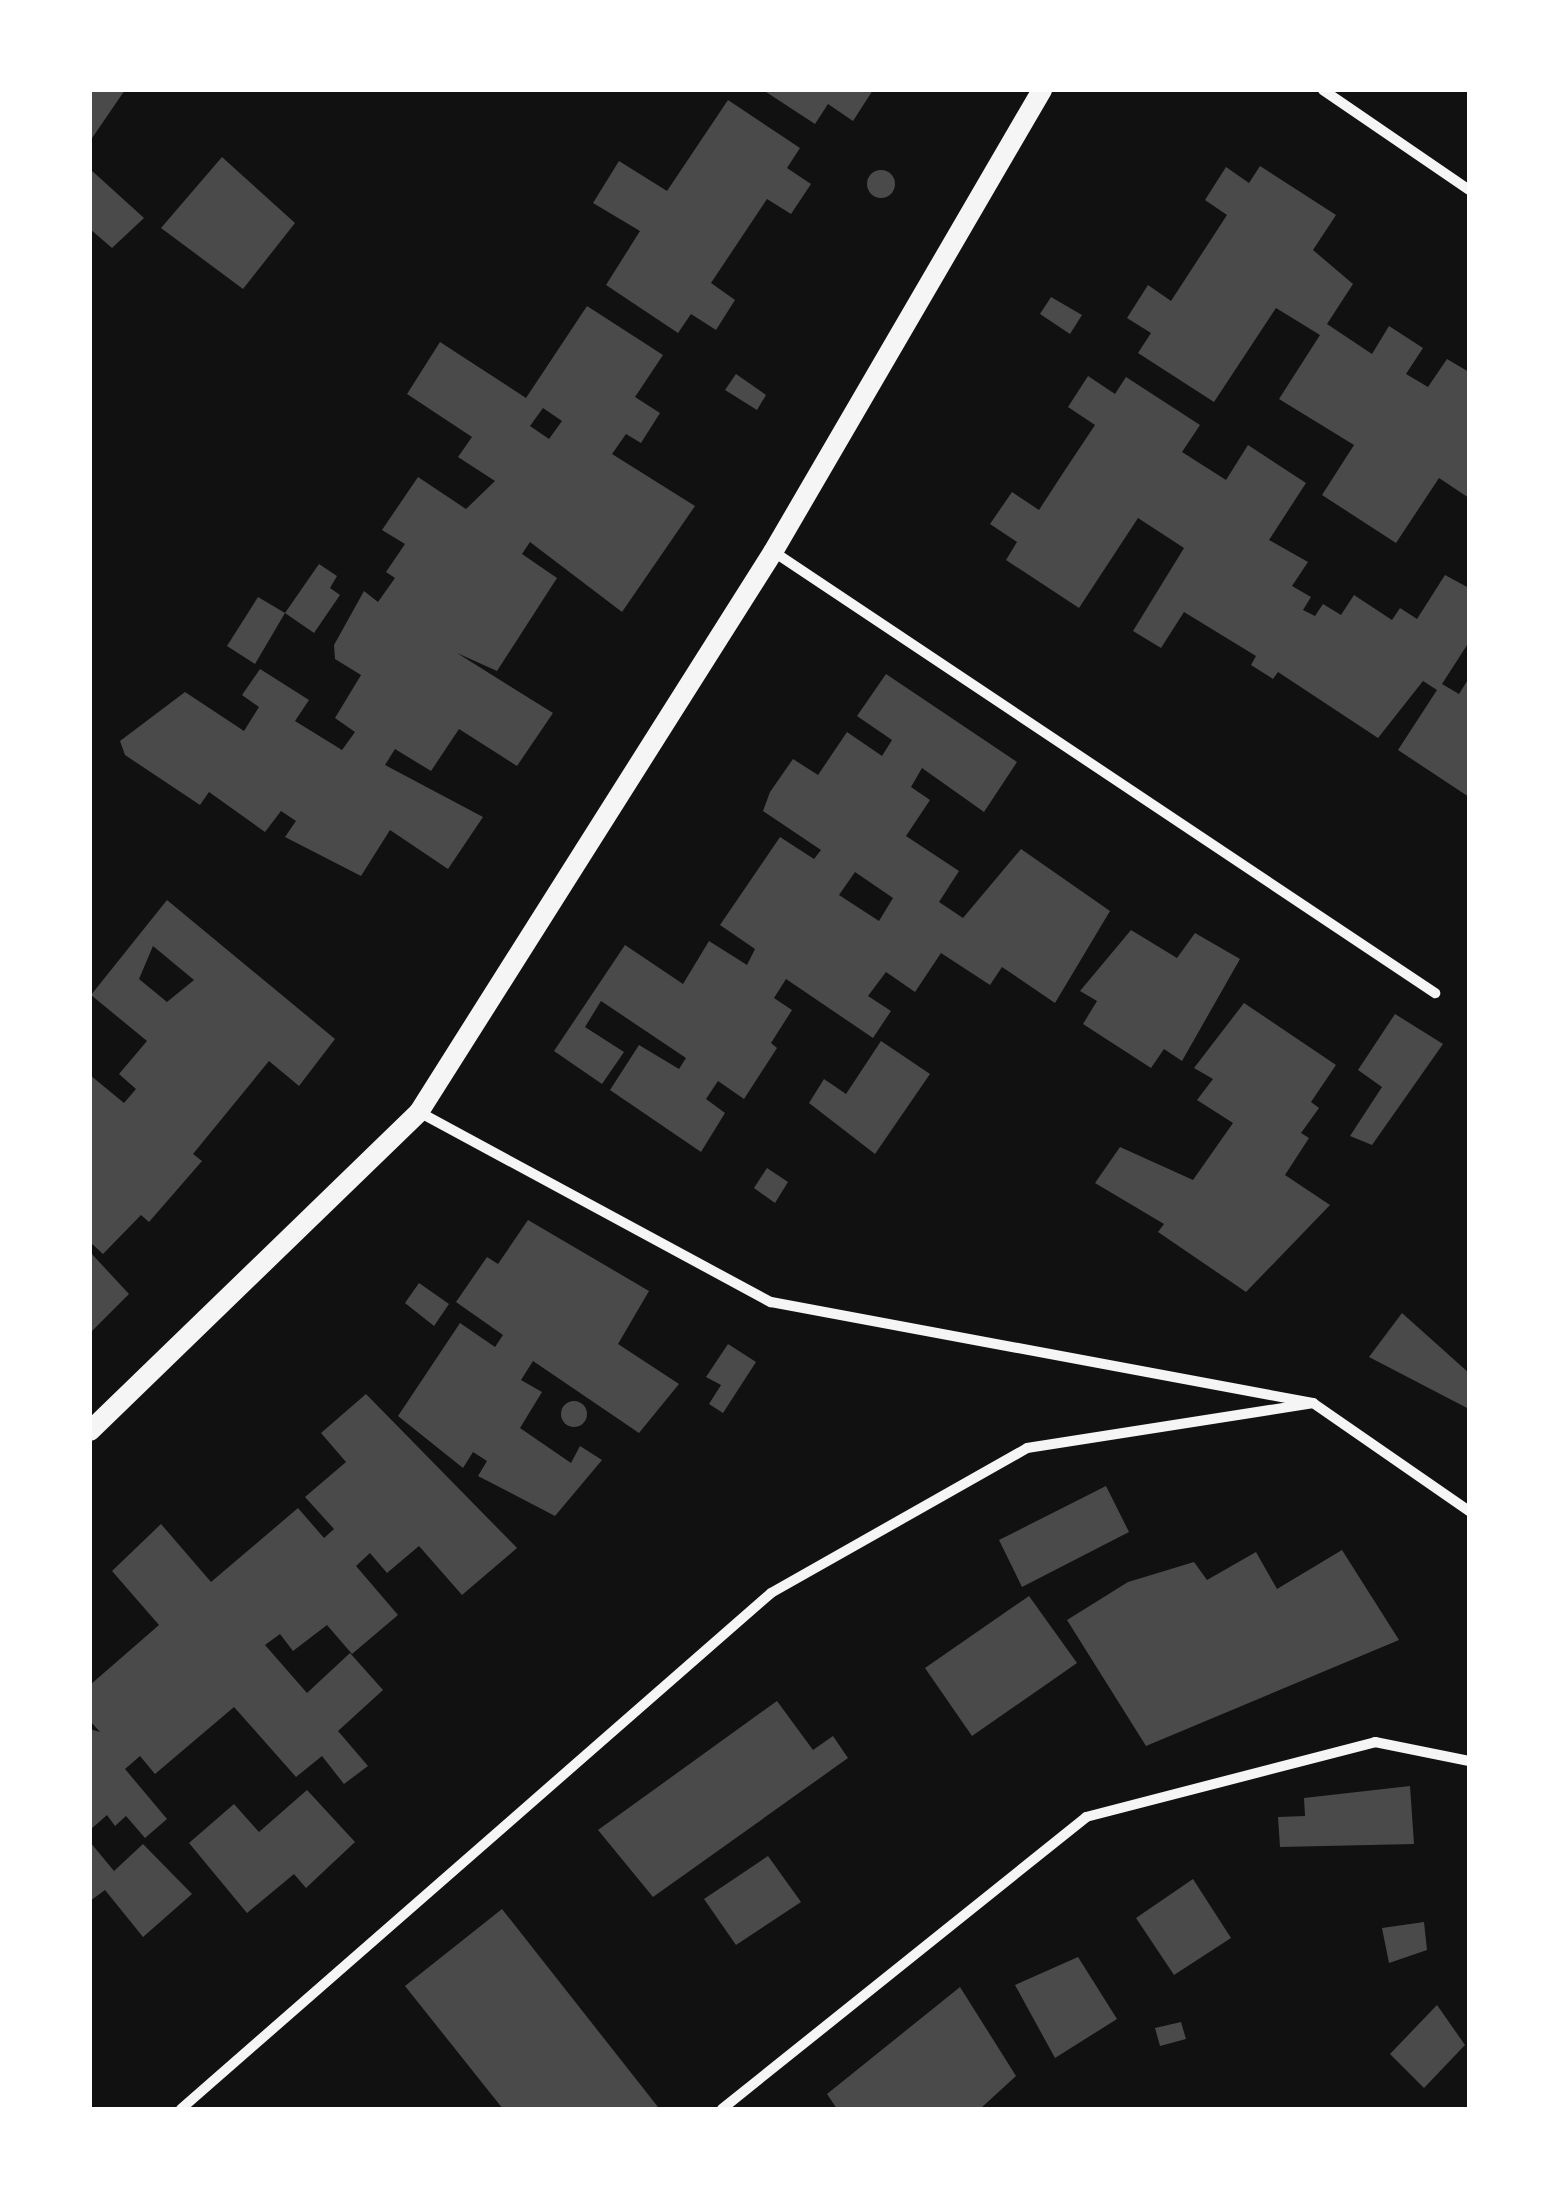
<!DOCTYPE html>
<style>
body{margin:0}
#map{position:relative;width:1559px;height:2199px;overflow:hidden;background:#111;font-family:"Fira Sans Condensed",sans-serif}
div>[style]{position:absolute}
[style*='--x']{left:calc(var(--x)*1px);top:calc(var(--y)*1px);width:calc(var(--w)*1px);rotate:calc(var(--a)*1deg)}
.building>*{inset:0;background:#4a4a4a}
.round{border-radius:50%}
.minor>*{height:10px;margin:-5px;padding:0 5px;transform-origin:5px;border-radius:5px;background:#f5f5f5}
.secondary>*{height:20px;margin:-10px;padding:0 10px;transform-origin:10px;border-radius:10px;background:#f5f5f5}
span{translate:-50% -50%;white-space:nowrap;text-align:center;line-height:1.15;-webkit-text-stroke:8px #fff;paint-order:stroke}
.frame{position:absolute;inset:0;border:92px solid #fff;pointer-events:none}
</style>
<div id="map">
<div class="building">
<i style="clip-path:polygon(90px 90px,125px 90px,90px 141px)"></i>
<i style="clip-path:polygon(763px 90px,873px 90px,853px 121px,828px 104px,815px 124px)"></i>
<i style="clip-path:polygon(728px 100px,800px 148px,787px 168px,811px 184px,791px 214px,767px 199px,711px 283px,735px 300px,716px 330px,691px 314px,678px 333px,606px 285px,640px 231px,593px 203px,619px 161px,667px 191px)"></i>
<i style="clip-path:polygon(222px 157px,295px 223px,243px 289px,161px 228px)"></i>
<i style="clip-path:polygon(1260px 166px,1336px 215px,1313px 250px,1353px 284px,1327px 324px,1372px 354px,1389px 326px,1423px 348px,1406px 374px,1428px 387px,1447px 359px,1469px 372px,1469px 498px,1439px 478px,1396px 543px,1322px 495px,1354px 445px,1279px 399px,1320px 335px,1276px 308px,1214px 402px,1138px 353px,1151px 333px,1127px 318px,1148px 285px,1171px 301px,1227px 215px,1205px 200px,1226px 167px,1249px 183px)"></i>
<i style="clip-path:polygon(90px 169px,144px 218px,112px 248px,90px 229px)"></i>
<i class="round" style="left:867px;top:170px;width:28px;height:28px"></i>
<i style="clip-path:polygon(1051px 297px,1082px 315px,1070px 334px,1040px 314px)"></i>
<i style="clip-path:polygon(evenodd,587px 306px,663px 355px,635px 397px,660px 413px,641px 443px,626px 434px,612px 454px,695px 506px,622px 612px,530px 542px,522px 554px,557px 578px,497px 671px,457px 653px,553px 713px,517px 766px,459px 729px,431px 771px,395px 749px,385px 765px,483px 817px,448px 869px,390px 830px,361px 876px,285px 837px,296px 821px,281px 811px,265px 832px,209px 792px,200px 805px,125px 755px,120px 741px,185px 692px,244px 731px,259px 707px,242px 695px,260px 669px,309px 700px,295px 721px,342px 750px,355px 732px,335px 718px,361px 675px,335px 659px,334px 645px,364px 591px,378px 602px,395px 578px,386px 572px,405px 544px,382px 530px,418px 477px,466px 509px,495px 481px,458px 457px,472px 437px,407px 394px,440px 342px,526px 398px,587px 306px,543px 408px,562px 421px,549px 439px,530px 426px,543px 408px)"></i>
<i style="clip-path:polygon(736px 374px,766px 395px,757px 410px,725px 390px)"></i>
<i style="clip-path:polygon(1088px 376px,1115px 394px,1126px 377px,1200px 425px,1182px 452px,1226px 480px,1248px 445px,1306px 483px,1269px 540px,1308px 562px,1292px 586px,1311px 597px,1303px 610px,1315px 616px,1323px 604px,1341px 615px,1354px 595px,1392px 620px,1400px 608px,1417px 619px,1445px 575px,1469px 588px,1469px 642px,1442px 684px,1459px 694px,1469px 678px,1469px 797px,1398px 750px,1437px 690px,1423px 681px,1378px 738px,1278px 672px,1273px 679px,1251px 665px,1256px 656px,1184px 612px,1161px 648px,1133px 631px,1184px 548px,1138px 518px,1079px 608px,1006px 560px,1017px 542px,990px 524px,1012px 492px,1039px 510px,1065px 470px,1095px 425px,1068px 407px)"></i>
<i style="clip-path:polygon(319px 564px,337px 576px,330px 588px,340px 595px,314px 633px,285px 613px)"></i>
<i style="clip-path:polygon(258px 597px,285px 613px,255px 664px,227px 646px)"></i>
<i style="clip-path:polygon(evenodd,886px 674px,1017px 762px,984px 812px,922px 768px,911px 787px,930px 800px,906px 836px,959px 871px,939px 902px,963px 918px,1021px 849px,1110px 911px,1055px 1003px,1002px 967px,990px 985px,941px 953px,915px 992px,886px 972px,868px 996px,891px 1011px,873px 1038px,786px 979px,774px 998px,792px 1010px,771px 1043px,777px 1048px,744px 1099px,718px 1081px,706px 1099px,725px 1113px,701px 1152px,610px 1090px,639px 1045px,679px 1069px,686px 1058px,601px 1001px,585px 1027px,624px 1052px,602px 1084px,554px 1051px,625px 945px,683px 984px,709px 941px,747px 965px,755px 949px,720px 925px,780px 837px,814px 859px,821px 850px,763px 811px,770px 792px,793px 759px,818px 775px,847px 732px,882px 756px,892px 740px,857px 716px,886px 674px,855px 872px,893px 898px,879px 921px,839px 895px,855px 872px)"></i>
<i style="clip-path:polygon(evenodd,167px 900px,335px 1039px,299px 1086px,269px 1061px,193px 1154px,202px 1161px,149px 1222px,141px 1215px,103px 1254px,90px 1242px,90px 1075px,124px 1103px,136px 1089px,119px 1074px,147px 1041px,91px 995px,167px 900px,153px 946px,194px 980px,167px 1002px,139px 979px,153px 946px)"></i>
<i style="clip-path:polygon(1131px 930px,1177px 958px,1195px 933px,1240px 959px,1182px 1061px,1164px 1049px,1151px 1068px,1083px 1024px,1097px 1001px,1080px 991px)"></i>
<i style="clip-path:polygon(1244px 1003px,1336px 1065px,1311px 1102px,1319px 1108px,1301px 1133px,1309px 1138px,1285px 1175px,1330px 1205px,1246px 1292px,1158px 1232px,1164px 1224px,1095px 1183px,1120px 1147px,1193px 1180px,1233px 1123px,1197px 1100px,1213px 1079px,1194px 1068px)"></i>
<i style="clip-path:polygon(1395px 1014px,1443px 1044px,1372px 1145px,1350px 1136px,1382px 1087px,1358px 1070px)"></i>
<i style="clip-path:polygon(881px 1041px,930px 1074px,875px 1154px,809px 1103px,824px 1079px,846px 1094px)"></i>
<i style="clip-path:polygon(767px 1168px,788px 1182px,775px 1203px,754px 1188px)"></i>
<i style="clip-path:polygon(528px 1220px,649px 1291px,618px 1344px,679px 1384px,639px 1433px,533px 1361px,521px 1380px,542px 1392px,520px 1428px,571px 1463px,580px 1446px,602px 1460px,555px 1516px,478px 1476px,487px 1461px,473px 1452px,463px 1468px,398px 1416px,460px 1323px,495px 1347px,503px 1335px,456px 1302px,487px 1257px,498px 1264px)"></i>
<i style="clip-path:polygon(90px 1252px,129px 1294px,90px 1333px)"></i>
<i style="clip-path:polygon(419px 1283px,449px 1304px,434px 1326px,405px 1303px)"></i>
<i style="clip-path:polygon(1402px 1313px,1469px 1373px,1469px 1409px,1369px 1357px)"></i>
<i style="clip-path:polygon(728px 1344px,756px 1362px,723px 1413px,709px 1404px,721px 1385px,706px 1377px)"></i>
<i style="clip-path:polygon(366px 1394px,517px 1548px,462px 1595px,419px 1546px,387px 1573px,370px 1553px,356px 1566px,398px 1615px,352px 1654px,327px 1625px,293px 1651px,280px 1634px,265px 1645px,307px 1693px,350px 1653px,383px 1690px,338px 1731px,368px 1766px,344px 1784px,322px 1756px,296px 1777px,234px 1707px,155px 1774px,140px 1756px,125px 1769px,167px 1819px,145px 1838px,126px 1816px,115px 1826px,107px 1815px,90px 1830px,90px 1729px,100px 1732px,90px 1721px,90px 1685px,159px 1625px,112px 1571px,161px 1524px,211px 1582px,298px 1508px,324px 1538px,334px 1529px,305px 1497px,346px 1462px,321px 1433px)"></i>
<i class="round" style="left:561px;top:1401px;width:26px;height:26px"></i>
<i style="clip-path:polygon(1106px 1486px,1129px 1532px,1022px 1587px,999px 1540px)"></i>
<i style="clip-path:polygon(1342px 1550px,1399px 1640px,1146px 1746px,1067px 1620px,1128px 1582px,1194px 1562px,1207px 1580px,1256px 1552px,1277px 1589px)"></i>
<i style="clip-path:polygon(1029px 1596px,1077px 1663px,972px 1736px,925px 1668px)"></i>
<i style="clip-path:polygon(777px 1701px,813px 1750px,833px 1736px,848px 1758px,653px 1897px,598px 1830px)"></i>
<i style="clip-path:polygon(1410px 1786px,1414px 1844px,1280px 1847px,1278px 1817px,1305px 1816px,1304px 1798px)"></i>
<i style="clip-path:polygon(307px 1790px,355px 1842px,306px 1888px,294px 1874px,247px 1913px,189px 1843px,234px 1804px,259px 1832px)"></i>
<i style="clip-path:polygon(90px 1842px,114px 1871px,143px 1844px,192px 1894px,143px 1937px,105px 1890px,90px 1901px)"></i>
<i style="clip-path:polygon(768px 1856px,801px 1902px,736px 1945px,704px 1899px)"></i>
<i style="clip-path:polygon(1193px 1879px,1231px 1938px,1174px 1975px,1136px 1918px)"></i>
<i style="clip-path:polygon(502px 1909px,658px 2107px,655px 2109px,503px 2109px,405px 1986px)"></i>
<i style="clip-path:polygon(1424px 1922px,1427px 1950px,1389px 1963px,1382px 1928px)"></i>
<i style="clip-path:polygon(1078px 1957px,1117px 2019px,1055px 2058px,1015px 1985px)"></i>
<i style="clip-path:polygon(960px 1987px,1016px 2076px,980px 2109px,837px 2109px,827px 2094px)"></i>
<i style="clip-path:polygon(1437px 2005px,1465px 2045px,1424px 2088px,1390px 2054px)"></i>
<i style="clip-path:polygon(1181px 2022px,1186px 2039px,1160px 2046px,1155px 2028px)"></i>
</div>
<div class="minor">
<i style="--x:1323;--y:90;--w:177;--a:34.4"></i>
<i style="--x:774;--y:552;--w:795;--a:33.71"></i>
<i style="--x:419;--y:1112;--w:400;--a:28.4"></i>
<i style="--x:771;--y:1302;--w:551;--a:10.56"></i>
<i style="--x:1313;--y:1403;--w:190;--a:34.7"></i>
<i style="--x:181;--y:2109;--w:784;--a:-41.17"></i>
<i style="--x:771;--y:1593;--w:294;--a:-29.5"></i>
<i style="--x:1027;--y:1448;--w:290;--a:-8.9"></i>
<i style="--x:722;--y:2109;--w:467;--a:-38.7"></i>
<i style="--x:1086;--y:1817;--w:299;--a:-14.5"></i>
<i style="--x:1375;--y:1742;--w:96;--a:11.4"></i>
</div>
<div class="secondary">
<i style="--x:90;--y:1431;--w:458;--a:-44.1"></i>
<i style="--x:419;--y:1112;--w:663;--a:-57.7"></i>
<i style="--x:773;--y:552;--w:535;--a:-59.79"></i>
</div>
<div class="frame"></div>
</div>
